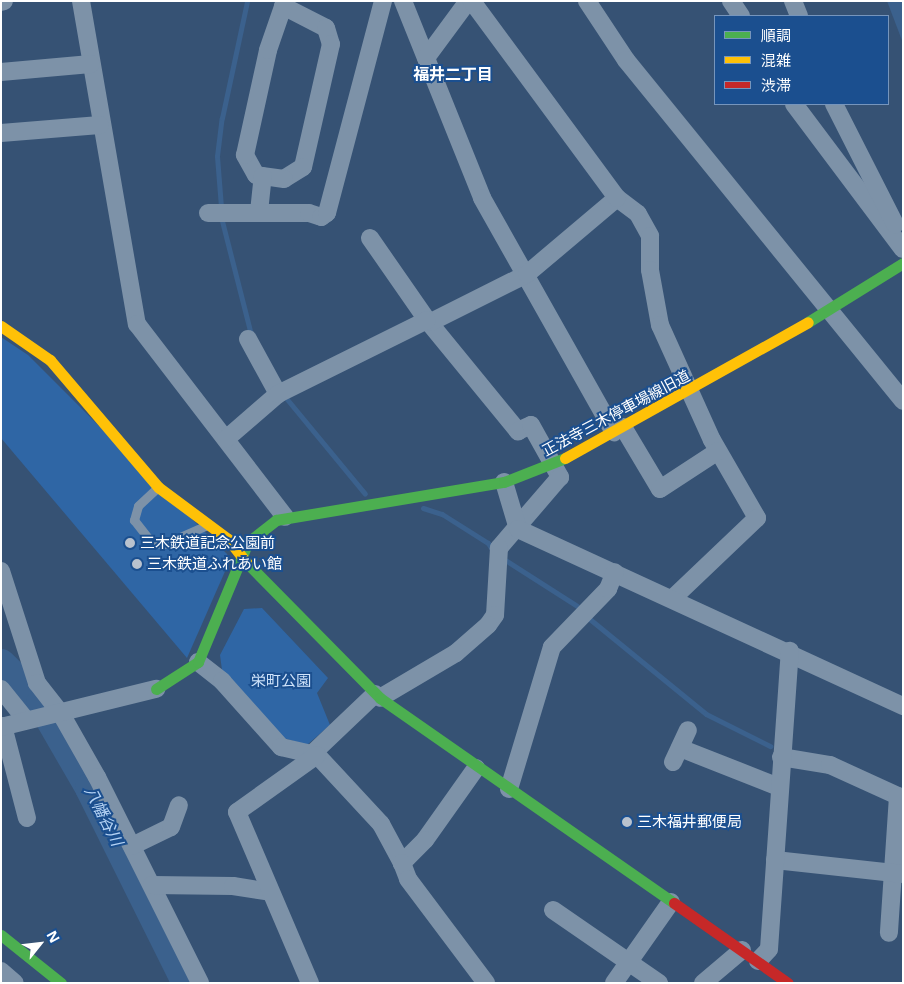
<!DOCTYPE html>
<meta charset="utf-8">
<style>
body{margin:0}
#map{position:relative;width:904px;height:984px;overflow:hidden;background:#365274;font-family:"Open Sans","Noto Sans JP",sans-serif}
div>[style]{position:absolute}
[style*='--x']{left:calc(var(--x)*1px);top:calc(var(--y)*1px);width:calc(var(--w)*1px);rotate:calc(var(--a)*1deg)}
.green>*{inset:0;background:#2f66a5}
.water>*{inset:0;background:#3b618d}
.stream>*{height:5px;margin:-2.5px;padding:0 2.5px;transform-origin:2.5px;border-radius:2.5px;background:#3b618d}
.river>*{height:30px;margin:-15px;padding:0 15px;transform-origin:15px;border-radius:15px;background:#3b618d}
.lane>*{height:9px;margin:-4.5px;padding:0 4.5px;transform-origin:4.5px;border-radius:4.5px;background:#7d92a8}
.street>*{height:18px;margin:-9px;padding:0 9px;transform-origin:9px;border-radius:9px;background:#7d92a8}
.fast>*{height:11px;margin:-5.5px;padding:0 5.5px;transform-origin:5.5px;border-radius:5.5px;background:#4caf50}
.slow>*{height:11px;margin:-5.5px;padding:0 5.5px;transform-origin:5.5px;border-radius:5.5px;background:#ffc107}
.jam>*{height:11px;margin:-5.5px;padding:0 5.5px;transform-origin:5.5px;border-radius:5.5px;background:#c62828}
.dots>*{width:14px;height:14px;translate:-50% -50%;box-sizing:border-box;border:2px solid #1b4f8f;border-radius:50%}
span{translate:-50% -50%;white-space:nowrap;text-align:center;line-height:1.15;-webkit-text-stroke:4px #1b4f8f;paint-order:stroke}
.street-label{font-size:15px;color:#fff}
.poi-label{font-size:15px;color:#fff}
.left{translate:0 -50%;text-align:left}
.park-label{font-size:15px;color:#cfe3fa}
.neighbourhood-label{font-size:16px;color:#fff;font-weight:700}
.water-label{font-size:16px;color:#b5d3f5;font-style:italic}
.frame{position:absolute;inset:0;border:2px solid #fff;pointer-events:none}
.legend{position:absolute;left:714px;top:15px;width:175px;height:90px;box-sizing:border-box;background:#1b4f8f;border:1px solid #7695bc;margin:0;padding:6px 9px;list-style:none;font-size:15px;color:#fff}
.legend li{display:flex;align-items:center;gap:10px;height:25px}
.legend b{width:25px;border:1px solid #7695bc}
.north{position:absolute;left:15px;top:919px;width:50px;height:50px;-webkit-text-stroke:4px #1b4f8f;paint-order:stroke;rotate:61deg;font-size:14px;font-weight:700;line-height:20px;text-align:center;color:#fff}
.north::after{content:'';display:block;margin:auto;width:18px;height:22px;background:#fff;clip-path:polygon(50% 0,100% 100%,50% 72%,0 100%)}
</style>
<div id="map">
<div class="green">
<i style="clip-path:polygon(1px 337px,28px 355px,227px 554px,230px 560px,187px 658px,1px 438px)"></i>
<i style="clip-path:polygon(262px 608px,328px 678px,317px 693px,330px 725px,307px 745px,280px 737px,222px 670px,220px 655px,244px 609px)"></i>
</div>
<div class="water">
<i style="clip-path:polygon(887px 1px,903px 1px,903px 43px)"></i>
</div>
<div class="stream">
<i style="--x:221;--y:207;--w:51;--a:-94.5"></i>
<i style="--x:217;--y:156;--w:38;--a:-83"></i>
<i style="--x:222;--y:118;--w:120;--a:-77.9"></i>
<i style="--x:221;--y:217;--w:122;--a:75.7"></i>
<i style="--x:286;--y:398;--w:124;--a:50.5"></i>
<i style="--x:423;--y:508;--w:20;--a:18"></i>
<i style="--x:442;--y:514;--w:54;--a:32.2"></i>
<i style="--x:488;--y:543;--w:9;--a:58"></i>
<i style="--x:502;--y:558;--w:89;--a:32.6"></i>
<i style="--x:586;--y:616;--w:155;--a:39.2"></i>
<i style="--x:706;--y:714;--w:72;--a:26.6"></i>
</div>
<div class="river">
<i style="--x:1;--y:664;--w:56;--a:44.3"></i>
<i style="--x:41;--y:703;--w:98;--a:60"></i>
<i style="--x:90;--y:788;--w:218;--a:63.6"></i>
</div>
<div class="lane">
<i style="--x:157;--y:488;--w:26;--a:137"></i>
<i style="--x:138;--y:506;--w:15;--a:106"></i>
<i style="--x:134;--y:520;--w:29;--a:52"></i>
<i style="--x:152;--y:543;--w:12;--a:5"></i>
<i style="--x:164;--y:544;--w:45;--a:-23.7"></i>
</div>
<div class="street">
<i style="--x:81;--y:1;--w:328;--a:80.2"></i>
<i style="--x:137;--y:324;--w:243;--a:52.5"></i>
<i style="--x:403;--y:1;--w:212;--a:68.1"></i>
<i style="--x:482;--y:198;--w:269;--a:60.6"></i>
<i style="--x:587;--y:1;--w:71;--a:56.5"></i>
<i style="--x:626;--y:60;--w:439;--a:50.9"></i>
<i style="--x:731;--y:1;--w:18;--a:56"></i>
<i style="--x:793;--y:1;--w:16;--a:68"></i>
<i style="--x:1;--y:2;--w:3;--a:-18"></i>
<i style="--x:283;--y:6;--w:48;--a:27.1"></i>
<i style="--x:326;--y:28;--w:17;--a:73"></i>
<i style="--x:331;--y:44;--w:126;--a:102.8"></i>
<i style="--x:303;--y:167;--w:22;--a:148"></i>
<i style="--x:284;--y:179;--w:28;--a:-172"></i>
<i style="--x:256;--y:175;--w:23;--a:-119"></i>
<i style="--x:245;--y:155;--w:107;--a:-77.6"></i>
<i style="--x:268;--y:50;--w:52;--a:-70.9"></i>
<i style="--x:426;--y:58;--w:71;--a:-53.6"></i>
<i style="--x:1;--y:72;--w:90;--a:-5.1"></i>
<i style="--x:794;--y:104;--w:181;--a:53.1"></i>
<i style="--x:834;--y:104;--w:135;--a:63.1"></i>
<i style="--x:1;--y:133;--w:99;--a:-4.6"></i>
<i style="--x:617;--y:198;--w:26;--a:37"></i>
<i style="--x:638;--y:214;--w:25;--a:61"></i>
<i style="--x:650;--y:236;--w:34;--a:90"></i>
<i style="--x:650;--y:270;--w:56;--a:79.7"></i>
<i style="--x:660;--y:325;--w:126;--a:65.7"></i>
<i style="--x:712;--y:440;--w:90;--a:60"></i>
<i style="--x:757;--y:518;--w:116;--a:136.4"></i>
<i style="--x:259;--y:212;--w:36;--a:-84"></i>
<i style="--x:208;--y:213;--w:101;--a:0"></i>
<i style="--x:309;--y:213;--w:13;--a:18"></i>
<i style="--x:321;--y:217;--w:7;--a:-34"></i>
<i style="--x:327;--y:213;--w:219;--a:-75.2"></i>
<i style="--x:370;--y:238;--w:100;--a:55.2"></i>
<i style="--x:427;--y:320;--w:144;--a:50.7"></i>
<i style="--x:518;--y:431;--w:14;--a:-25"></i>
<i style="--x:531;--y:425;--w:60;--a:60.9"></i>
<i style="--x:560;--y:477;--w:94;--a:130.7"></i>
<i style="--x:499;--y:548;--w:67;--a:93.4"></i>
<i style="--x:495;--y:615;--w:12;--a:125"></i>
<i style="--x:488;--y:625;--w:43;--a:138.8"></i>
<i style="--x:456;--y:653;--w:88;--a:149.4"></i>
<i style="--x:431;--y:322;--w:107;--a:-26.6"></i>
<i style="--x:527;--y:274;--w:118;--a:-40.2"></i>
<i style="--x:617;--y:198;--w:245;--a:-126.4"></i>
<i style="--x:248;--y:339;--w:63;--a:61.4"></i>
<i style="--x:623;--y:427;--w:72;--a:59.2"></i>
<i style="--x:660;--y:489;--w:69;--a:-33.2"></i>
<i style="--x:226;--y:439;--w:69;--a:-40.9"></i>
<i style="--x:278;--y:394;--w:166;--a:-26.4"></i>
<i style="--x:504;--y:482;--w:49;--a:73.4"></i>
<i style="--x:518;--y:529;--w:424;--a:24.7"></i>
<i style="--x:1;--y:571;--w:118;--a:72.2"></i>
<i style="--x:37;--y:683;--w:37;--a:52"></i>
<i style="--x:60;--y:712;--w:75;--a:60.4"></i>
<i style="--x:97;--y:777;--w:230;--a:63.4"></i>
<i style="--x:198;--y:662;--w:31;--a:38"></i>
<i style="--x:222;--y:681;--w:89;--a:48.2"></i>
<i style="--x:281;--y:747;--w:37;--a:13"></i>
<i style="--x:317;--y:755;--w:94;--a:47.2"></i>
<i style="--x:381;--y:824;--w:44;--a:61.7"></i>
<i style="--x:1;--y:689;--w:40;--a:51"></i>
<i style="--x:3;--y:726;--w:95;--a:75.4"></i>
<i style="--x:1;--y:727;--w:160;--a:-13.8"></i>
<i style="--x:680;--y:748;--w:106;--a:21.5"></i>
<i style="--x:312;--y:754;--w:87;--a:-43.6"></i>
<i style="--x:781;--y:757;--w:50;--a:9.3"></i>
<i style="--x:830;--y:765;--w:75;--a:24.5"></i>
<i style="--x:898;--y:796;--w:137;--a:93.8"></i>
<i style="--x:673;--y:762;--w:35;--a:-65"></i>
<i style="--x:476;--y:768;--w:88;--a:125.3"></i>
<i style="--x:425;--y:840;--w:33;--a:135"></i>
<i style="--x:402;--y:863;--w:17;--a:69"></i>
<i style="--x:408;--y:879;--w:130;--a:53.1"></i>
<i style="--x:509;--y:789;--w:148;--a:-73.2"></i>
<i style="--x:552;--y:647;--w:81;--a:-46"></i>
<i style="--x:608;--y:589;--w:18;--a:-68"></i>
<i style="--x:132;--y:846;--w:43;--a:-26"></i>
<i style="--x:171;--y:827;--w:23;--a:-70"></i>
<i style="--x:775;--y:860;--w:129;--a:6.2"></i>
<i style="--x:152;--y:885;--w:81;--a:0.7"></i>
<i style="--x:233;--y:886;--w:38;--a:9"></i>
<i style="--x:553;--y:910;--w:129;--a:34.6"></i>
<i style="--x:758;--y:961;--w:16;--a:-47"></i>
<i style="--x:769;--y:949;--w:299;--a:-86"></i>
<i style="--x:1;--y:971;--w:18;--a:41"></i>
<i style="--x:310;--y:983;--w:186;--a:-113.1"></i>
<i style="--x:237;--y:812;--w:98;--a:-35.5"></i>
<i style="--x:614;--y:983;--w:99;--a:-54.9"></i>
<i style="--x:703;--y:983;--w:51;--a:-40.2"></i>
</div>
<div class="fast">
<i style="--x:808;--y:322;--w:112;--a:-31.8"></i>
<i style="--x:247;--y:563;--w:190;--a:45.4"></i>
<i style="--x:380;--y:698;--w:358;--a:34.9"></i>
<i style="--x:156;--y:689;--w:50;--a:-32.7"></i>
<i style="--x:198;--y:662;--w:130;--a:-67.4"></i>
<i style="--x:248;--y:542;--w:36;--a:-38"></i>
<i style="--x:276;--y:520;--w:231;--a:-9.5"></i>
<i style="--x:504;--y:482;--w:66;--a:-21.5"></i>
<i style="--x:1;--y:935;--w:77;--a:38.7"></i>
</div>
<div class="slow">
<i style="--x:1;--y:326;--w:60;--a:34.8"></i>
<i style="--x:50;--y:360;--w:167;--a:49.6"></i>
<i style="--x:158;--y:487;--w:87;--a:36.6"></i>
<i style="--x:228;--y:539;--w:31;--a:52"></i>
<i style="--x:565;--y:458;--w:278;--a:-29.2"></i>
</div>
<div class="jam">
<i style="--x:674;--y:903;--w:139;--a:35.1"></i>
</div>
<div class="dots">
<i style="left:130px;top:543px;background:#b9c2ce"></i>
<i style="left:137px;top:564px;background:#b9c2ce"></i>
<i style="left:627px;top:822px;background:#b9c2ce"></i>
</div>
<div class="street-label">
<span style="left:616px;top:413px;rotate:-28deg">正法寺三木停車場線旧道</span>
</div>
<div class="poi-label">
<span class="left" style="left:140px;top:543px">三木鉄道記念公園前</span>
<span class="left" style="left:147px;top:564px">三木鉄道ふれあい館</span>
<span class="left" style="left:637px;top:822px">三木福井郵便局</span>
</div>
<div class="park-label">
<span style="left:281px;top:681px">栄町公園</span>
</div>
<div class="neighbourhood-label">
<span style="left:453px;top:74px">福井二丁目</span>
</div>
<div class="water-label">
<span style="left:104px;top:816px;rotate:63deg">八幡谷川</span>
</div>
<div class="frame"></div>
<ul class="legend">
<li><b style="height:6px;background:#4caf50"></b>順調</li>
<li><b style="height:6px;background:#ffc107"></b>混雑</li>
<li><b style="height:6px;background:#c62828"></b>渋滞</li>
</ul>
<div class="north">N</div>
</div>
